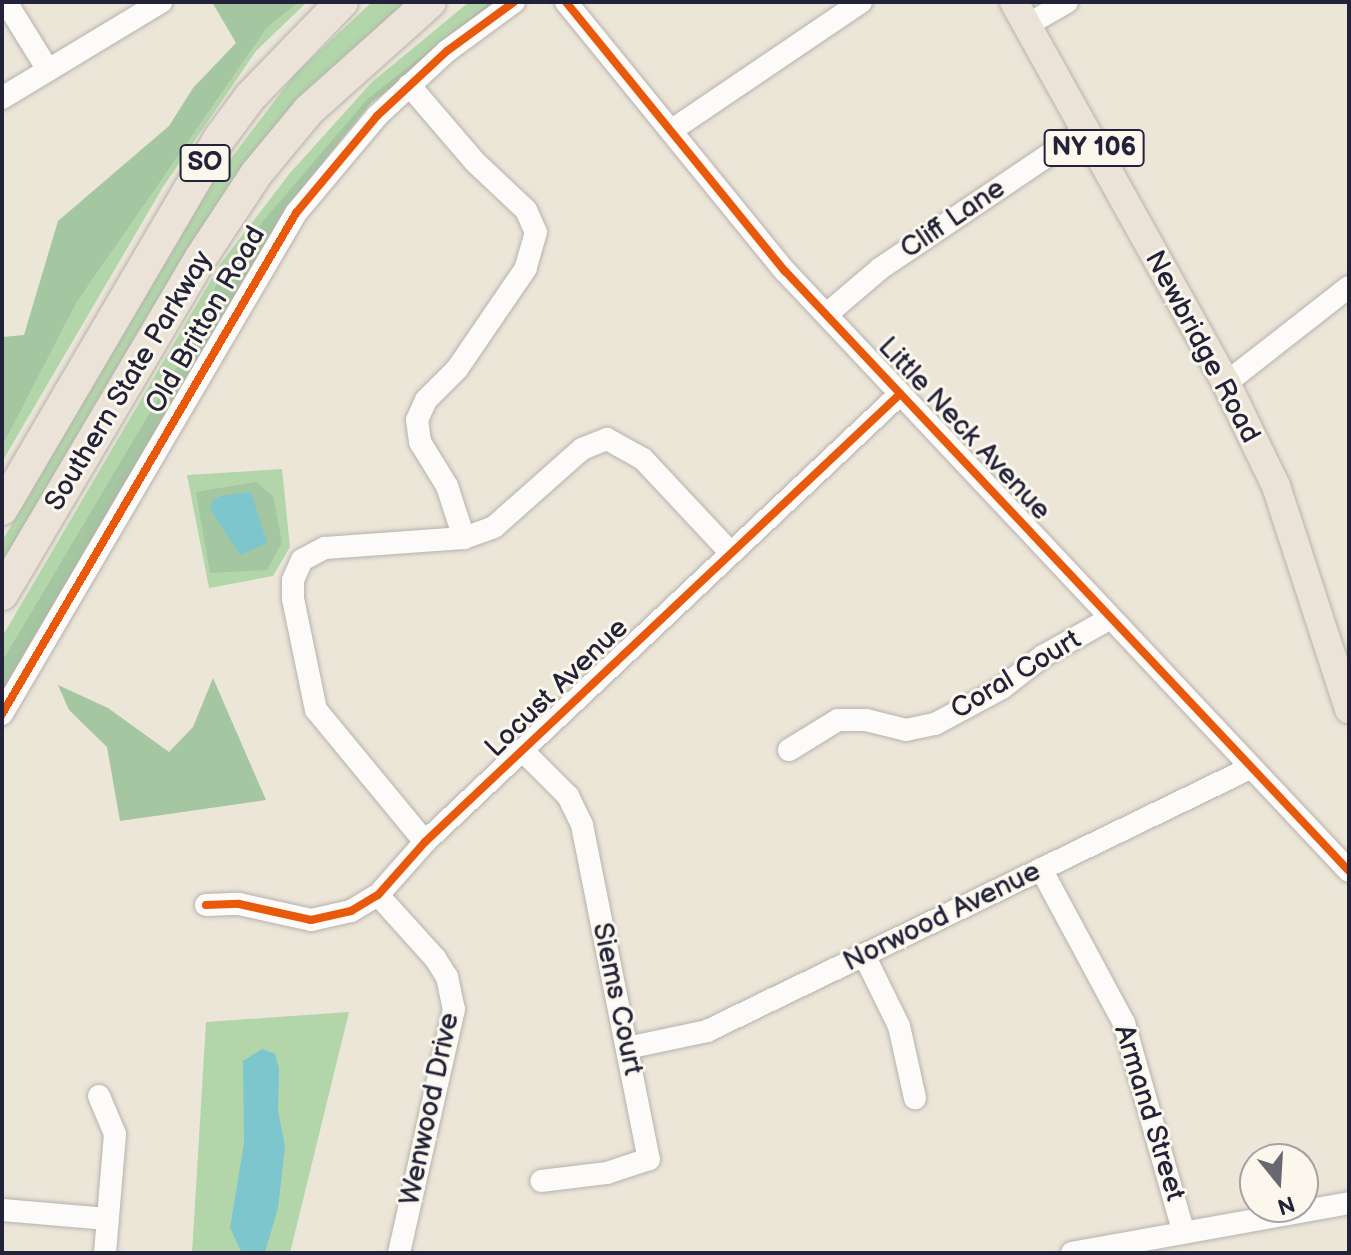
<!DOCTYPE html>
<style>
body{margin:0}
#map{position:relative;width:1351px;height:1255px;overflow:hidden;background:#ece6d9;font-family:"Balsamiq Sans",sans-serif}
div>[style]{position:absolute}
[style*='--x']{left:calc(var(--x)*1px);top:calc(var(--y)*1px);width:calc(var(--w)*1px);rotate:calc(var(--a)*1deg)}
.green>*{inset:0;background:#b2d6aa}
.forest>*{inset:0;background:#a4c6a0}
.water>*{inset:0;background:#7dc6cd}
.roads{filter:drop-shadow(0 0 2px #b6b2ac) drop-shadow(0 0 2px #b6b2ac)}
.minor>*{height:22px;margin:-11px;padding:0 11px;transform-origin:11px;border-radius:11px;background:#fcfbf9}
.major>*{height:28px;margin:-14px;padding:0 14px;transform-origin:14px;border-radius:14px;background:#ebe3d8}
.highway>*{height:32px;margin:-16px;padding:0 16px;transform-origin:16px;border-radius:16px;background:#ebe3d8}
.cycleway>*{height:8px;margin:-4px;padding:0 4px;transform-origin:4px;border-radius:4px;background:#e8590c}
span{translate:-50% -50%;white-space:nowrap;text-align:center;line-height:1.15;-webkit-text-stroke:6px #fbf7ec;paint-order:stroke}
.shield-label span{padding:2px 6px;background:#fbf7ec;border:2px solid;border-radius:6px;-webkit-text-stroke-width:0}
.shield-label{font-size:26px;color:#22223b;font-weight:700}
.street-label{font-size:28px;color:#22223b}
.frame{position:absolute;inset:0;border:4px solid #22223b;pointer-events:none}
.north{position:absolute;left:1239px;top:1143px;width:80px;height:80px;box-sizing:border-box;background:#fbf7ec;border:2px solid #a4a2a5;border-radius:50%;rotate:162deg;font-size:22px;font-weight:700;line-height:32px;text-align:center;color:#22223b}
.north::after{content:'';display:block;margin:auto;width:28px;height:36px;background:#696772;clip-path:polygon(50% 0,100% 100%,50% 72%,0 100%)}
</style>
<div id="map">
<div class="green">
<i style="clip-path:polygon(299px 2px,307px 2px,256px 51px,163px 187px,2px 462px,2px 447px,77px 302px,267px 28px)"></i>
<i style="clip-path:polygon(372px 2px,405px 2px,312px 90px,2px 571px,2px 541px,213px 182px,295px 74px)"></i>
<i style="clip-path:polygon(469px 2px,490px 2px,367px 99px,221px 270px,201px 326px,2px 661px,2px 637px,221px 263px,290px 173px,372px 82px)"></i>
<i style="clip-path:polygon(282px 469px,290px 547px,273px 576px,209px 588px,187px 475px)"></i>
<i style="clip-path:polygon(349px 1012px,290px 1253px,192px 1253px,206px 1022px)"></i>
</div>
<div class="forest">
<i style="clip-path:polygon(212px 2px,299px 2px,267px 28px,77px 302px,2px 447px,2px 337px,24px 335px,58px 221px,169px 126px,193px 88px,236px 43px)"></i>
<i style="clip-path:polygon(490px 2px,506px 2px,371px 103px,299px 192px,2px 692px,2px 661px,201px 326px,221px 270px,367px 99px)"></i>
<i style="clip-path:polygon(256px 482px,273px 496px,282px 542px,267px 570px,210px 573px,196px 492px)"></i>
<i style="clip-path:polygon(213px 678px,266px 800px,120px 821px,107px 747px,69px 710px,58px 685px,108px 708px,169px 752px,193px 727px)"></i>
</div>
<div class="water">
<i style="clip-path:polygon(251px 492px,267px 543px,240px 555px,210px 509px,213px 500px,221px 496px)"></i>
<i style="clip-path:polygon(262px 1049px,275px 1054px,279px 1069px,278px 1110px,285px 1146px,278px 1208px,265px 1252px,242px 1253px,230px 1228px,244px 1143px,243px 1061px)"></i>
</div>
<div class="roads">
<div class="minor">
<i style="--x:6;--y:2;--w:80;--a:58.3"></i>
<i style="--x:566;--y:2;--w:347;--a:50.9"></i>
<i style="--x:785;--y:271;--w:823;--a:46.77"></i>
<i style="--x:1027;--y:25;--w:46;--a:-29.9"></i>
<i style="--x:409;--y:85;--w:101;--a:49.4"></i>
<i style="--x:475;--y:162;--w:70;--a:43.3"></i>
<i style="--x:526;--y:210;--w:24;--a:66"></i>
<i style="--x:536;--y:232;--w:37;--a:106"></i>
<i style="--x:526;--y:268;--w:122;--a:124.3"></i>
<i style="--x:457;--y:369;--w:44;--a:135"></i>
<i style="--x:426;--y:400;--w:22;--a:114"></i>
<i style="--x:417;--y:420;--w:22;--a:82"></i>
<i style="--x:420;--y:442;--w:52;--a:58.5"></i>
<i style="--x:447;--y:486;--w:55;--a:71.9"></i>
<i style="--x:2;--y:98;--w:186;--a:-31.1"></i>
<i style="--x:672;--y:130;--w:228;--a:-34.1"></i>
<i style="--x:827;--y:314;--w:71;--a:-40.4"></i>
<i style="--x:881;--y:268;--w:245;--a:-34"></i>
<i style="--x:1226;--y:383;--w:156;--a:-38"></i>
<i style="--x:2;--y:714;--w:581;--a:-59.59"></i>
<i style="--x:296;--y:213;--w:126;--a:-50.1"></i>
<i style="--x:377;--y:116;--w:96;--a:-42.9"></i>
<i style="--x:447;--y:51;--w:83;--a:-36.2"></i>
<i style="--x:789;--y:750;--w:57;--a:-31.5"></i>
<i style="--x:838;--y:720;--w:28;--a:0"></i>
<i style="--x:866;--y:720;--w:41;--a:14"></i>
<i style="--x:906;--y:730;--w:30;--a:-12"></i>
<i style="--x:935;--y:724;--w:76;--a:-28.2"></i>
<i style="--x:1002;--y:688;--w:52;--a:-38"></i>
<i style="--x:1043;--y:656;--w:76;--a:-29.3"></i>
<i style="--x:523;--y:751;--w:64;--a:45"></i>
<i style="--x:568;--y:796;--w:32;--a:64"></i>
<i style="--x:582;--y:825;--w:341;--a:78.7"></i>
<i style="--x:649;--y:1159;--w:44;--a:161.6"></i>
<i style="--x:607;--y:1173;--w:66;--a:173.1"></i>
<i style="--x:425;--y:842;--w:171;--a:-129.5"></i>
<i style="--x:316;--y:710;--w:113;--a:-101.7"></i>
<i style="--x:293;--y:599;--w:19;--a:-90"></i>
<i style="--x:293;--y:580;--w:22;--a:-66"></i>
<i style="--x:302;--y:560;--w:26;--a:-28"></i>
<i style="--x:325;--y:548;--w:139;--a:-4.1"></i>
<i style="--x:464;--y:538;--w:32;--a:-20"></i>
<i style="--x:494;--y:527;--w:118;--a:-41.6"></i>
<i style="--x:582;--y:449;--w:27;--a:-22"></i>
<i style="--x:607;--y:439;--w:41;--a:29.1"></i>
<i style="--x:643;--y:459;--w:129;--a:46.9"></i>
<i style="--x:1041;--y:869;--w:175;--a:61.7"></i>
<i style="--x:1124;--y:1023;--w:218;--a:74.1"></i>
<i style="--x:378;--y:895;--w:85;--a:47.9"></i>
<i style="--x:435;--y:958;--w:22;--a:58"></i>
<i style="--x:447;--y:977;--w:33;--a:78"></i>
<i style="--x:454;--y:1009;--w:250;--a:102.7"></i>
<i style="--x:206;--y:905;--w:33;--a:-2"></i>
<i style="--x:239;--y:904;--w:74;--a:12.5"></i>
<i style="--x:311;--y:920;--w:41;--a:-12.7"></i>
<i style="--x:351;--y:911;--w:31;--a:-31"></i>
<i style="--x:378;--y:895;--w:71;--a:-48.4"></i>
<i style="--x:425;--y:842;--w:653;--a:-43.32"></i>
<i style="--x:864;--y:955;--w:79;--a:63.8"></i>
<i style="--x:899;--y:1026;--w:74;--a:77.5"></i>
<i style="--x:627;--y:1048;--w:82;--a:-12"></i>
<i style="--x:707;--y:1031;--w:603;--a:-25.84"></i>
<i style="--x:99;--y:1096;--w:41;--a:67.2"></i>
<i style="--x:115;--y:1134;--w:119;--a:94.8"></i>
<i style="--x:2;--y:1210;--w:106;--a:4.9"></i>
<i style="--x:1072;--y:1253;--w:281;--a:-10.2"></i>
</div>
<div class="major">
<i style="--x:1014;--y:2;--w:436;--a:60.9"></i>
<i style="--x:1226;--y:383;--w:114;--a:64.1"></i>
<i style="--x:1276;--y:486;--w:235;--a:71.9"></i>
</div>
<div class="highway">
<i style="--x:2;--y:509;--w:429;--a:-59.6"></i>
<i style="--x:219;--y:139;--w:52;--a:-53.6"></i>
<i style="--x:250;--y:97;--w:132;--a:-45.9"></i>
<i style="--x:2;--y:594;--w:389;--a:-59.4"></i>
<i style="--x:200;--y:259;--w:102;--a:-56.6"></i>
<i style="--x:256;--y:174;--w:83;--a:-50.4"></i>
<i style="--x:309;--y:110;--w:162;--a:-41.8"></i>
</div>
</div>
<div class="cycleway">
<i style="--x:566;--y:2;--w:347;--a:50.9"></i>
<i style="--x:785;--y:271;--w:823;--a:46.77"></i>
<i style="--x:2;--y:714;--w:581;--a:-59.59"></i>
<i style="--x:296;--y:213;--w:126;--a:-50.1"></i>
<i style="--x:377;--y:116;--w:96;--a:-42.9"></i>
<i style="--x:447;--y:51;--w:83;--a:-36.2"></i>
<i style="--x:206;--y:905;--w:33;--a:-2"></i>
<i style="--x:239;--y:904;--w:74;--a:12.5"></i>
<i style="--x:311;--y:920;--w:41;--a:-12.7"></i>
<i style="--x:351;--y:911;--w:31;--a:-31"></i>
<i style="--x:378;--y:895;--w:71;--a:-48.4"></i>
<i style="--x:425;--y:842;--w:653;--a:-43.32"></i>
</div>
<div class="shield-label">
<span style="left:1094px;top:148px">NY 106</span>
<span style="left:205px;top:163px">SO</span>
</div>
<div class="street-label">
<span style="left:953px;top:219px;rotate:-34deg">Cliff Lane</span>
<span style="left:206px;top:320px;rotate:-60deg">Old Britton Road</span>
<span style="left:1202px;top:347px;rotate:62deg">Newbridge Road</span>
<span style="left:129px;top:381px;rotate:-59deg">Southern State Parkway</span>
<span style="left:964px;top:429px;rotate:47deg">Little Neck Avenue</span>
<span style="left:1016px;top:675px;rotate:-31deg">Coral Court</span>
<span style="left:557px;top:688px;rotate:-44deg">Locust Avenue</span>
<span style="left:942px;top:917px;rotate:-26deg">Norwood Avenue</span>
<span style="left:617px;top:999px;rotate:78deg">Siems Court</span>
<span style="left:430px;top:1109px;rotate:-78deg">Wenwood Drive</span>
<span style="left:1149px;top:1113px;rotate:73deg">Armand Street</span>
</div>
<div class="frame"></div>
<div class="north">N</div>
</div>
